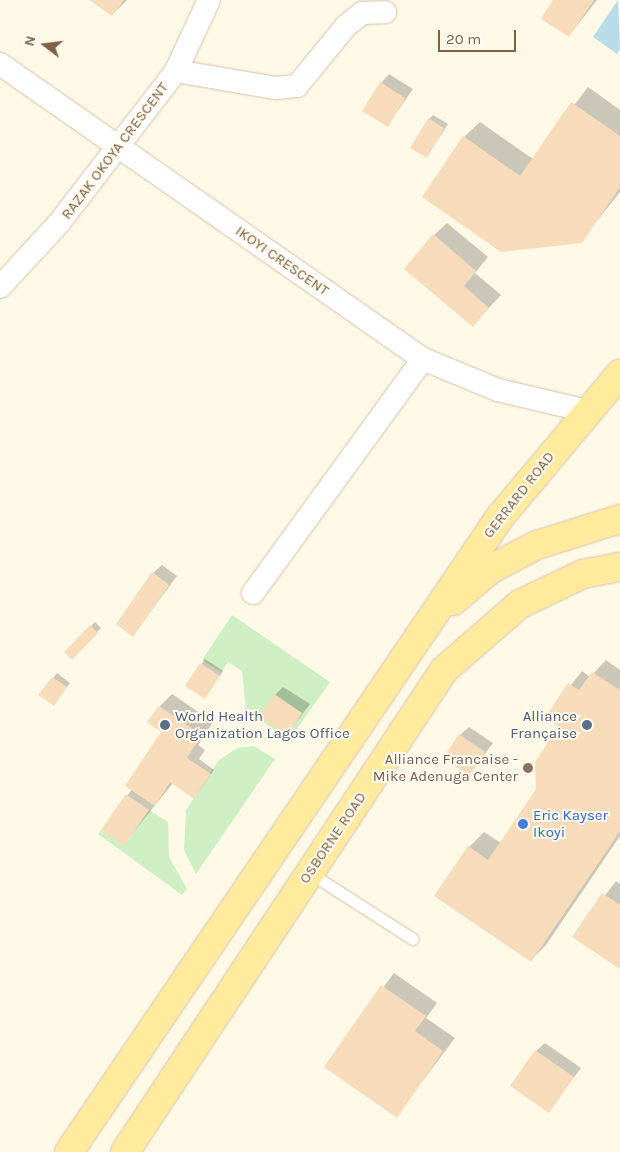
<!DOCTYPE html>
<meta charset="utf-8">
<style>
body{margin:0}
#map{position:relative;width:620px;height:1152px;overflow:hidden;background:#fef9e7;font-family:Karla,sans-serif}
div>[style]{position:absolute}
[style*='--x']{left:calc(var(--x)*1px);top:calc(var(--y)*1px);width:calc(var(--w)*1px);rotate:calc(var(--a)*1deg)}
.green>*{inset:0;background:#ceeec3}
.water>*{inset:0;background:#b9dceb}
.shadow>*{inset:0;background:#0003}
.building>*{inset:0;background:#f7dcbb}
.roads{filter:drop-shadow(0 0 1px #d3c2ab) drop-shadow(0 0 1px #d3c2ab)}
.lane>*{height:11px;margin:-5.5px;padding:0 5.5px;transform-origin:5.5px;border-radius:5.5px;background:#fff}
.street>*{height:22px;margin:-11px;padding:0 11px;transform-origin:11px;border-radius:11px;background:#fff}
.primary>*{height:28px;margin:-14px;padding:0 14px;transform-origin:14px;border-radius:14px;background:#ffea9d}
.dots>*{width:14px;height:14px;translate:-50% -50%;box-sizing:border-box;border:2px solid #fffbef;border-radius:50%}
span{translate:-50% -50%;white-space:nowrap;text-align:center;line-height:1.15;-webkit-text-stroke:4px #fffbef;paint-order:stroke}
.street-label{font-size:15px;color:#7c6248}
.service-label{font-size:15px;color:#4e5e75}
.left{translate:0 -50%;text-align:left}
.right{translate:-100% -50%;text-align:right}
.education-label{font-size:15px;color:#785e54}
.shop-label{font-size:15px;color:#366cbe}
.north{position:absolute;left:20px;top:20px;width:50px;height:50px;-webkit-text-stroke:4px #fffbef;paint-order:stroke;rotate:285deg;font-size:14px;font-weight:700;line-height:20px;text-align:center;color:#7c6248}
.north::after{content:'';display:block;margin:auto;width:18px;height:22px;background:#7c6248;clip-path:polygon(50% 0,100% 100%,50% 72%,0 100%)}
.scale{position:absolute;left:438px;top:30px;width:78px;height:22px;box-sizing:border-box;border:2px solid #7c6248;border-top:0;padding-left:6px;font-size:15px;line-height:18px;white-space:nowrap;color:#7c6248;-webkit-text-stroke:4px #fffbef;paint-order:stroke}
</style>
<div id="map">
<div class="green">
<i style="clip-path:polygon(232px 615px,330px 682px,289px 740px,246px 710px,242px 671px,228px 662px,221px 672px,202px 660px)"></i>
<i style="clip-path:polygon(254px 746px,275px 759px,196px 874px,184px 850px,186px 810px,218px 761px,237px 748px)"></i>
<i style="clip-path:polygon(149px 810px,168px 822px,169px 857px,187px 889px,182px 895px,98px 834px,101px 830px,124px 846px)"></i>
</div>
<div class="water">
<i style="clip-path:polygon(618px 0,620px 49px,617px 54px,593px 37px)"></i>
</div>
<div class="shadow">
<i style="clip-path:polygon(91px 0,127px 0,112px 15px)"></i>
<i style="clip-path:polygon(555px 0,597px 0,569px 36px)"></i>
<i style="clip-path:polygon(389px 74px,413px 89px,387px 126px,381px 83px)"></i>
<i style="clip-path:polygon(588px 87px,620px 110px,620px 192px,581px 241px,464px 137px,480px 122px,533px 159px)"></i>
<i style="clip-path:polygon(433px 115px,448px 124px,427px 156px,429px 119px)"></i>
<i style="clip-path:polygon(447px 223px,488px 257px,475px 273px,501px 295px,473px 325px,434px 235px)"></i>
<i style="clip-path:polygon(162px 565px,177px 576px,133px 635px,153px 573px)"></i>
<i style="clip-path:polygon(95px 622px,101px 628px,72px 658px,66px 652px)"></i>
<i style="clip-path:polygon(205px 659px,223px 671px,205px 697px,187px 686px)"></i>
<i style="clip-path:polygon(606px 660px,620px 670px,620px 836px,546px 945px,531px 960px,469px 847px,484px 832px,501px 843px,537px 789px,560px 726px,546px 717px,582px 671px,590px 677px)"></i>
<i style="clip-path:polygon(57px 673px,70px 683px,57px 700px,40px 695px)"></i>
<i style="clip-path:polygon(283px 687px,310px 704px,287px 734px,275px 695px)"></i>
<i style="clip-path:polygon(172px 694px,213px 722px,198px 745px,205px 750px,199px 759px,214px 770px,198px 793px,173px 783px,124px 844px,103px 829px,132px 789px,163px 732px,160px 706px)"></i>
<i style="clip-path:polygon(469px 727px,493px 743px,469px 775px,460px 735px)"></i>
<i style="clip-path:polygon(616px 881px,620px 884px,620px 968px,574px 936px)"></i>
<i style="clip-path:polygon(394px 973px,437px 1003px,426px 1018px,455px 1038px,396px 1116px,325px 1066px)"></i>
<i style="clip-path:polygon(545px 1043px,581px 1068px,548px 1112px,536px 1051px)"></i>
</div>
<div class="building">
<i style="clip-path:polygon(89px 0,124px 0,112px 16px)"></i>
<i style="clip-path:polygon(553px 0,594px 0,569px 37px,541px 19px)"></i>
<i style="clip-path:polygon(380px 82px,405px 98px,388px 127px,362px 111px)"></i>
<i style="clip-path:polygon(571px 102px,620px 136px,620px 187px,582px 243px,501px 252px,422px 197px,463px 136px,520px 176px)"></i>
<i style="clip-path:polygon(428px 118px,444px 128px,427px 158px,410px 148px)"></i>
<i style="clip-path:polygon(433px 234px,476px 271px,464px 286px,489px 308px,473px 327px,404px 269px)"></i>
<i style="clip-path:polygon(152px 572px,169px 585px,133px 637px,116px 624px)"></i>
<i style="clip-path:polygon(90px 625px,98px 633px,72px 660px,64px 652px)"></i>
<i style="clip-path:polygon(200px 663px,220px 676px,205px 699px,185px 686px)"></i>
<i style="clip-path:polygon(592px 672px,620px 690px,620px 831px,531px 962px,434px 896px,468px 846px,488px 860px,536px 789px,535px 762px,558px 727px,545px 718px,568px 683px,579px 690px)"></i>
<i style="clip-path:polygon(52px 677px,67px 687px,54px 706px,38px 695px)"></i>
<i style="clip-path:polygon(274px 694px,302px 713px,287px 736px,259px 717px)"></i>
<i style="clip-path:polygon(159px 706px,202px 735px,187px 758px,211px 774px,194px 799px,170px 782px,155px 806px,125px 786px,161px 732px,147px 722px)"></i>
<i style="clip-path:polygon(459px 734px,485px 752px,469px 776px,443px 758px)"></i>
<i style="clip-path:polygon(126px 794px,149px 810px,124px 846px,101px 830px)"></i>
<i style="clip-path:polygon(602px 893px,620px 905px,620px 969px,572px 937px)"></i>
<i style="clip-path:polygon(381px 985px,426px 1016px,415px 1031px,443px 1051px,397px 1118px,324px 1067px)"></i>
<i style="clip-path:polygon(535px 1050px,574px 1077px,549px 1113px,510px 1086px)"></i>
</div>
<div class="roads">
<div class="lane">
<i style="--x:310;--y:873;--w:122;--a:32.7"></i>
</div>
<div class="street">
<i style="--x:0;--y:64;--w:516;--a:34.89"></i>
<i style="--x:423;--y:359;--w:81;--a:22.5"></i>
<i style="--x:498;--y:390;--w:91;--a:13.3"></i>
<i style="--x:176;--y:71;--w:100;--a:9.7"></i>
<i style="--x:275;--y:88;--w:22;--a:-5"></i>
<i style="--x:297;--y:86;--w:77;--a:-50.8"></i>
<i style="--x:346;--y:26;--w:21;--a:-39"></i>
<i style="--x:362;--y:13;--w:23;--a:-2"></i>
<i style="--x:0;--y:287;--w:87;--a:-47.3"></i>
<i style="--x:59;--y:223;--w:192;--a:-52.4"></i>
<i style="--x:176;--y:71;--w:78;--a:-65.1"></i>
<i style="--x:253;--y:593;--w:289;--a:-54"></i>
</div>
<div class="primary">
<i style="--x:453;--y:601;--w:50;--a:-40.1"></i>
<i style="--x:491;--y:569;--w:52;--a:-27.6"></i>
<i style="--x:537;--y:545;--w:87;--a:-17.4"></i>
<i style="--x:69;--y:1152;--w:767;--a:-55.83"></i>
<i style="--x:500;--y:517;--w:187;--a:-50"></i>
<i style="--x:125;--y:1152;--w:578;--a:-56.5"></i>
<i style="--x:444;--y:670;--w:101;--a:-41"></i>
<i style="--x:520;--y:604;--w:70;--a:-25.5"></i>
<i style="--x:583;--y:574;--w:38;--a:-11"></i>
</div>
</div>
<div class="dots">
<i style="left:165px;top:725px;background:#5c6f8a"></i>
<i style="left:587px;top:725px;background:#5c6f8a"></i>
<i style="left:528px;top:768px;background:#8d6e63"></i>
<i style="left:523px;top:824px;background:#3f7fe0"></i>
</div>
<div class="street-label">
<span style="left:115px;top:151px;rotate:-53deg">RAZAK OKOYA CRESCENT</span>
<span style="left:282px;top:261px;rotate:35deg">IKOYI CRESCENT</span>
<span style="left:519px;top:495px;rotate:-52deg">GERRARD ROAD</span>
<span style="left:333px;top:838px;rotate:-56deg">OSBORNE ROAD</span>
</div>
<div class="service-label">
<span class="left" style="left:175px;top:725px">World Health<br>Organization Lagos Office</span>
<span class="right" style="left:577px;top:725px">Alliance<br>Française</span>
</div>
<div class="education-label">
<span class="right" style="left:518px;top:768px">Alliance Francaise -<br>Mike Adenuga Center</span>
</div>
<div class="shop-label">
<span class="left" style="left:533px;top:824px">Eric Kayser<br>Ikoyi</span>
</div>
<div class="north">N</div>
<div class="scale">20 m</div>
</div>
